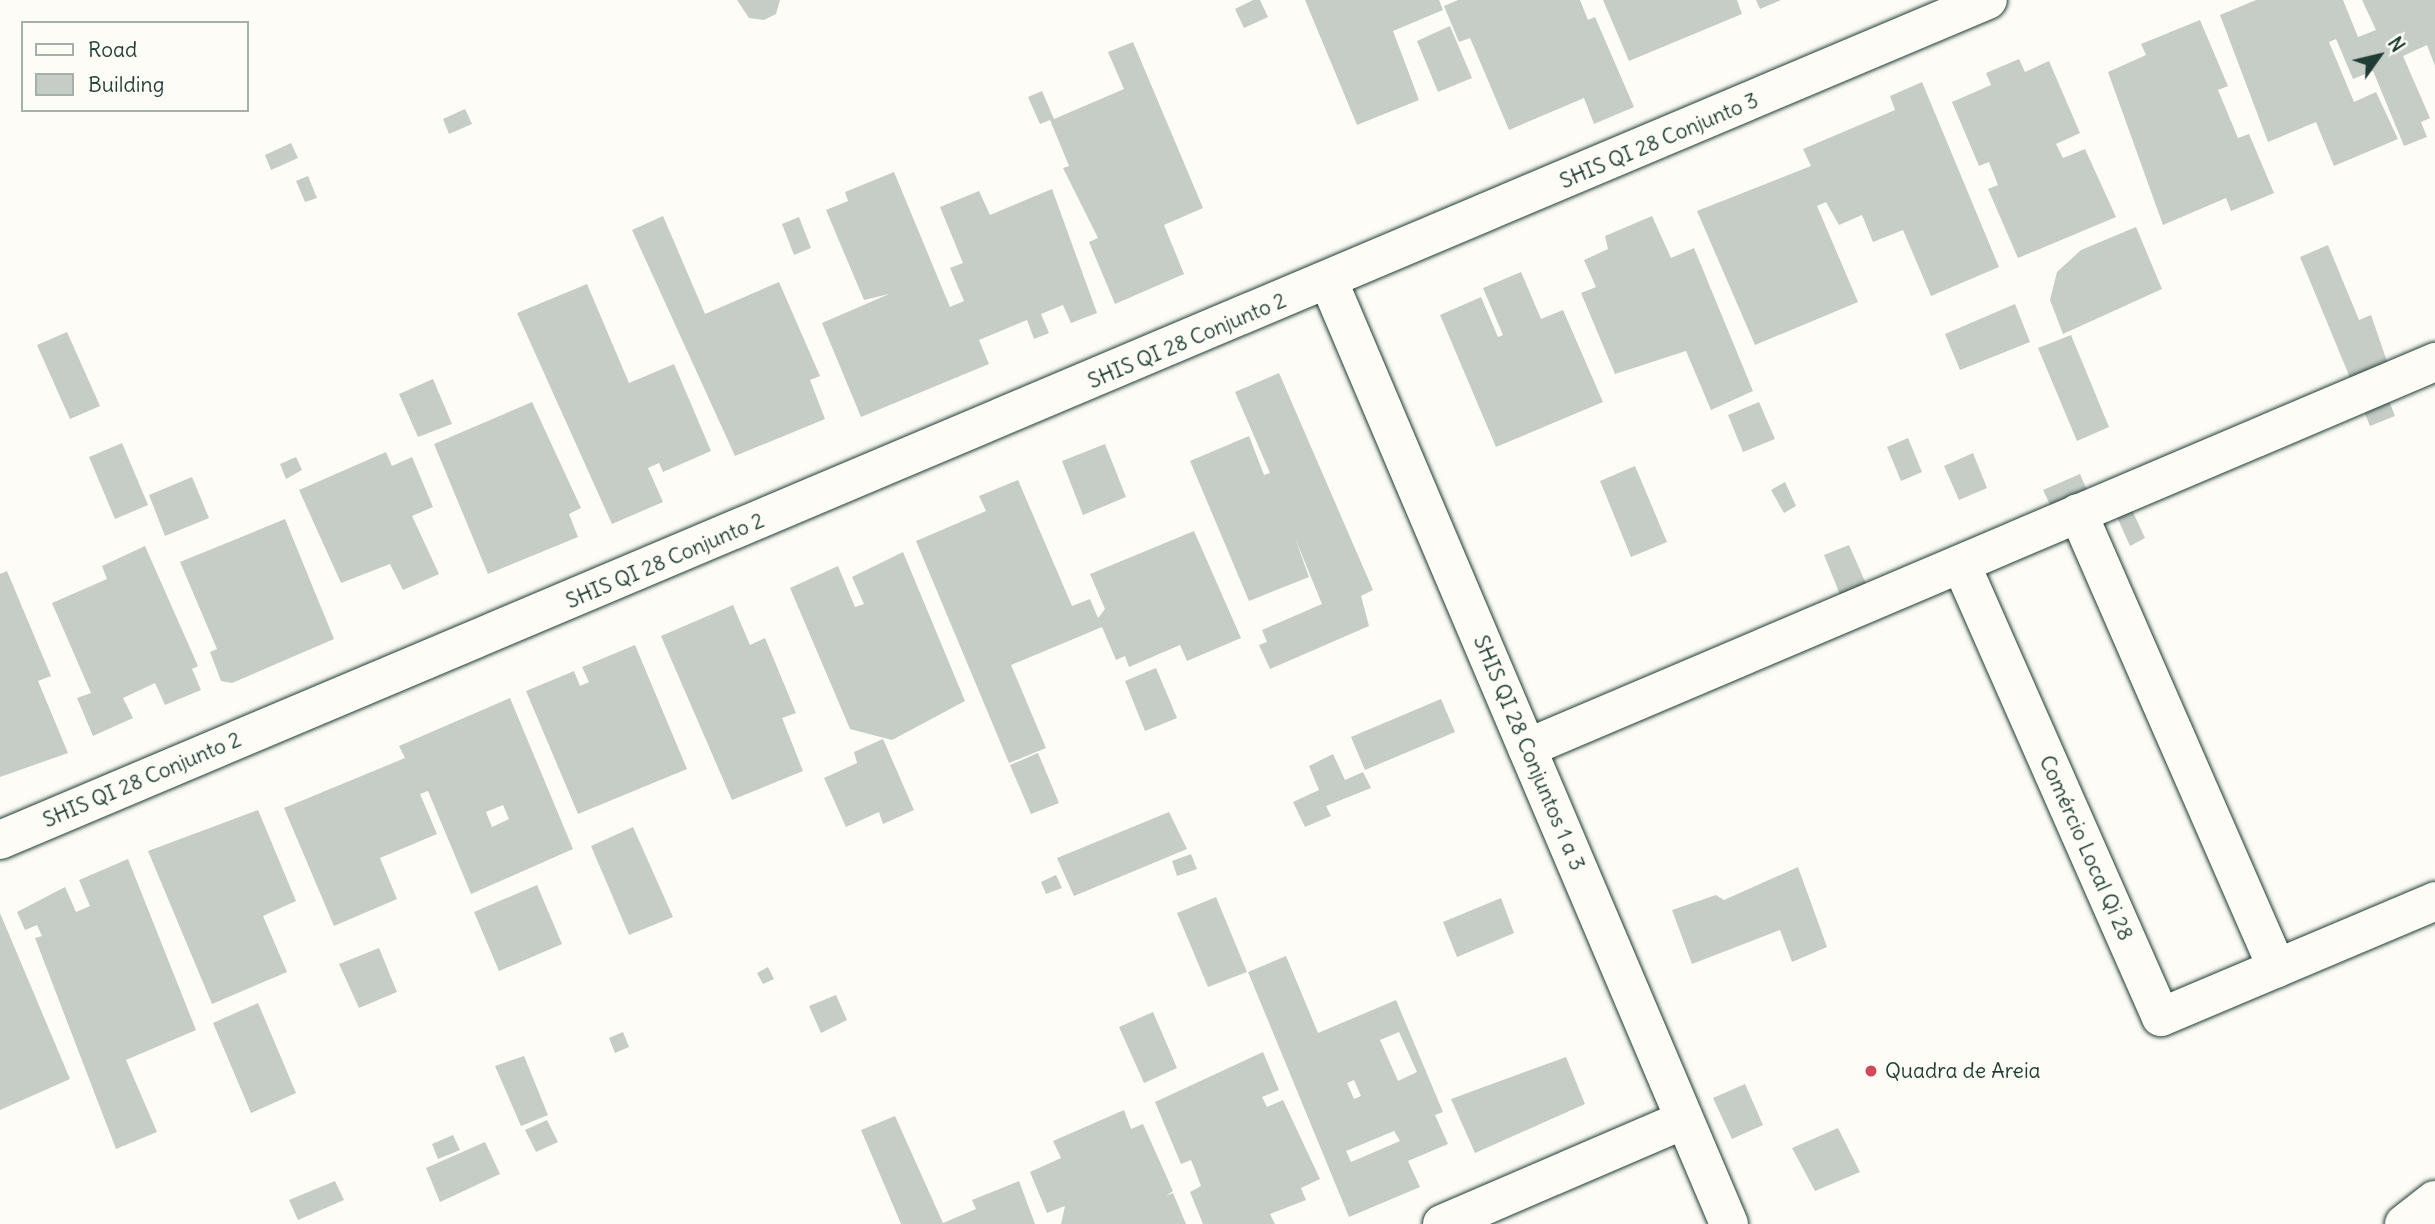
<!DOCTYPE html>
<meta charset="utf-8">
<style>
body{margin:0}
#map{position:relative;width:2435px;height:1224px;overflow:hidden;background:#fdfcf7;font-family:Delius,sans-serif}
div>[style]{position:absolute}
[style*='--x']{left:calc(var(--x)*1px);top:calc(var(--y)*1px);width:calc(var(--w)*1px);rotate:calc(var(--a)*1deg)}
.building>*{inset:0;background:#c6cdc7}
.roads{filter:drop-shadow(0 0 2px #1f3d34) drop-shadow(0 0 2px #1f3d34)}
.minor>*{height:38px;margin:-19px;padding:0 19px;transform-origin:19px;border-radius:19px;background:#fdfcf7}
.primary>*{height:38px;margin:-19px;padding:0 19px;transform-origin:19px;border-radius:19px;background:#fdfcf7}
.dots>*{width:19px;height:19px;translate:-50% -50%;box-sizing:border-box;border:4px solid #fdfcf7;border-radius:50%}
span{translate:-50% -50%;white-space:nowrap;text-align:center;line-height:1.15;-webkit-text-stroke:5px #fdfcf7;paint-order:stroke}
.street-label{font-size:21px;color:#1f3d34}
.poi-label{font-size:21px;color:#1f3d34}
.left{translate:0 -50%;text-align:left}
.legend{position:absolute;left:21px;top:21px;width:228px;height:91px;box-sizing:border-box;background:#fdfcf7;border:2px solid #a4b0a9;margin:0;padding:9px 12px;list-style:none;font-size:21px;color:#1f3d34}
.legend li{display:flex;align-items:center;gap:14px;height:35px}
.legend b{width:35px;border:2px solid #a4b0a9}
.north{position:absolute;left:2344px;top:21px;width:70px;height:70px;-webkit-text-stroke:5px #fdfcf7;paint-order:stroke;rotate:56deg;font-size:19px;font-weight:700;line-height:28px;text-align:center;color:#1f3d34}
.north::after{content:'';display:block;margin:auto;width:24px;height:32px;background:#1f3d34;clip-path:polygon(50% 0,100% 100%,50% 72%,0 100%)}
</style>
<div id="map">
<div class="building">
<i style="clip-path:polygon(737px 0,780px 0,776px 14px,764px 20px,749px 18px)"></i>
<i style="clip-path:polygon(1253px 0,1260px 0,1268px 17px,1244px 28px,1235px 9px)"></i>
<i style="clip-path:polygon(1305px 0,1439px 0,1443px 10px,1393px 31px,1419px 100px,1357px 125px)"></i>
<i style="clip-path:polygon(1458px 0,1580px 0,1588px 20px,1595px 17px,1634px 107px,1594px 124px,1584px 98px,1509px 130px,1470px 38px,1459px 42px,1444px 6px)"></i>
<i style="clip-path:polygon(1603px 0,1737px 0,1742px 14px,1629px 61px)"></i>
<i style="clip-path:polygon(1756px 0,1781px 0,1760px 9px)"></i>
<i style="clip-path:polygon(2256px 0,2343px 0,2358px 37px,2376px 30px,2362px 0,2435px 0,2435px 66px,2427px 45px,2403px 56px,2430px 118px,2421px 122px,2427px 137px,2404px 146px,2373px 71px,2353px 79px,2336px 39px,2329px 42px,2354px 102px,2376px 92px,2398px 139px,2334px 166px,2316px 122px,2268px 142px,2220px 15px)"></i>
<i style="clip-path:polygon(2200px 20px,2228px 86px,2218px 90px,2238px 138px,2249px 134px,2274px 193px,2231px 211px,2226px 198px,2163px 225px,2108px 72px,2146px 55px,2141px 44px)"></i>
<i style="clip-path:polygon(1450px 26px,1472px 78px,1438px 92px,1417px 41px)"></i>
<i style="clip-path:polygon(1133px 42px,1203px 208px,1164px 225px,1184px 274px,1115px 304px,1089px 242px,1098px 238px,1063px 168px,1069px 166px,1050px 120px,1040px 124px,1028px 97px,1042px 91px,1054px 119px,1124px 89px,1108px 52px)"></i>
<i style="clip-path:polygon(2019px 59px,2025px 72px,2049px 61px,2080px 133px,2056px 144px,2063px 158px,2085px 149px,2116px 217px,2018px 258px,1988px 189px,1998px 185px,1989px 162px,1979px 166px,1952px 102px,1991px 85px,1986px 73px)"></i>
<i style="clip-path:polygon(1922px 82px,1999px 267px,1931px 296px,1903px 230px,1873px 242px,1862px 215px,1839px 225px,1826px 202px,1817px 206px,1858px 302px,1755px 345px,1697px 211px,1811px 166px,1803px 149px,1895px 110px,1890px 96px)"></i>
<i style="clip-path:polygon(465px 109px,472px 124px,449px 134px,443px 119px)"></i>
<i style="clip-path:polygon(291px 143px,298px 158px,271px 170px,265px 155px)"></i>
<i style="clip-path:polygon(894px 172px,950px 307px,964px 301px,950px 268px,963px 263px,940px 207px,979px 191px,990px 215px,1052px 189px,1097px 313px,1071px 323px,1063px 305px,1041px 314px,1049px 333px,1034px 339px,1027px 320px,979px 340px,989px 364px,861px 417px,822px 323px,889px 294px,864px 300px,826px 210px,848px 201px,845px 192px)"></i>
<i style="clip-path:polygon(308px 176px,317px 198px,305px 202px,296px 181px)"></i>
<i style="clip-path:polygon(663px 216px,705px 314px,779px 282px,820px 376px,810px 380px,825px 419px,735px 456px,632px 230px)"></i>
<i style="clip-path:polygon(1652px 216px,1671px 258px,1694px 248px,1753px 391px,1711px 410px,1686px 351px,1615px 374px,1581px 293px,1596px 287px,1584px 260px,1608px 249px,1605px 236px)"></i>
<i style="clip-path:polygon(799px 217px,811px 248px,794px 255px,782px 224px)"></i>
<i style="clip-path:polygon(2136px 227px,2162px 289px,2063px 334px,2050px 300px,2057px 272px,2081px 250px)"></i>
<i style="clip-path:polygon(2328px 245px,2359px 320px,2371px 315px,2392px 376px,2381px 381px,2395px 416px,2370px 426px,2300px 257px)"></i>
<i style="clip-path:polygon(1521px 272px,1541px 319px,1563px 310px,1603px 402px,1496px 447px,1440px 315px,1481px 297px,1498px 337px,1503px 335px,1483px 288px)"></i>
<i style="clip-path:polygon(587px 284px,629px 383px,674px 364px,711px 451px,663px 472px,659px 463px,648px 468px,663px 502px,612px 524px,517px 313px)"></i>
<i style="clip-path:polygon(2015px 304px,2030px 342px,1960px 370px,1945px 334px)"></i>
<i style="clip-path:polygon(67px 332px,100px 406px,70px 419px,37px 345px)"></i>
<i style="clip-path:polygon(2071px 335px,2109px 427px,2077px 441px,2038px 348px)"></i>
<i style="clip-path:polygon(1279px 373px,1373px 590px,1361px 596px,1369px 626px,1270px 669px,1259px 645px,1267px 642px,1262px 630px,1322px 604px,1295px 538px,1309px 577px,1249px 601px,1190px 461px,1249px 436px,1264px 475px,1270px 473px,1235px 392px)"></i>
<i style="clip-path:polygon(433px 379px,452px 424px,418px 437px,399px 394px)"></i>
<i style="clip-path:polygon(532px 402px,581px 508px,569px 514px,578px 537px,488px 574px,434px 444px)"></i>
<i style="clip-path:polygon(1759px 402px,1775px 439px,1743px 452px,1728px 415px)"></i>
<i style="clip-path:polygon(1908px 438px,1922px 472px,1901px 481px,1887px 447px)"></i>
<i style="clip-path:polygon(122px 443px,148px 505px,115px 519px,89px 457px)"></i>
<i style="clip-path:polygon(1105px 444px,1126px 497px,1083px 515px,1062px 461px)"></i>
<i style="clip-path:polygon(386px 452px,392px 466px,412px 457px,433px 507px,412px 516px,439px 574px,403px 590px,390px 564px,341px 583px,299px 490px)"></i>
<i style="clip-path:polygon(1973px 453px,1987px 488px,1959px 500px,1944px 466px)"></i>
<i style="clip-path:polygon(296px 457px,302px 470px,286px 479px,280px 464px)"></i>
<i style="clip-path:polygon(1635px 466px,1667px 542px,1631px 557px,1600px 481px)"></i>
<i style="clip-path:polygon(2080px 474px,2089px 495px,2053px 511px,2043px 490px)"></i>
<i style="clip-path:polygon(192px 477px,209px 518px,165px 536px,149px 495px)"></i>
<i style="clip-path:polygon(1018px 480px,1072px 606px,1090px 599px,1098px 618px,1105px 609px,1090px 574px,1194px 531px,1241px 638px,1187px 661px,1180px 645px,1129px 667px,1125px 656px,1116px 660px,1102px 627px,1011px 665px,1046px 748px,1009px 763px,916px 541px,986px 511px,979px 496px)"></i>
<i style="clip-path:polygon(1785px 482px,1796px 506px,1784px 513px,1771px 490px)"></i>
<i style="clip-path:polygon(2132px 510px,2145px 538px,2130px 546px,2117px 517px)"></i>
<i style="clip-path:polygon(285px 519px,334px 639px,232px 683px,221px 681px,210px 652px,217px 649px,180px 562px)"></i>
<i style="clip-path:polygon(1849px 545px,1867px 586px,1841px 597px,1824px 555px)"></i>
<i style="clip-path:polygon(145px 546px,198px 666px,192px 669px,201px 690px,165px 705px,155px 683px,123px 698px,133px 718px,93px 736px,77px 698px,91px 693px,52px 603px,107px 579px,102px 566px)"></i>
<i style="clip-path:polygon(903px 552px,965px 701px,892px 740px,850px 729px,790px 588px,838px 566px,855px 607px,864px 604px,852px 577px)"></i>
<i style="clip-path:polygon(7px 571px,51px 676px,38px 681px,68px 753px,0 777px,0 574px)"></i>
<i style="clip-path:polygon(733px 605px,750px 645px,765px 638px,796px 713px,782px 718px,803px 771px,732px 800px,661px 636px)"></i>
<i style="clip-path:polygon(635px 645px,687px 769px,578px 814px,526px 691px,574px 671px,580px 686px,589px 682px,582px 667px)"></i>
<i style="clip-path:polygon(1156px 668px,1177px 718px,1145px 731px,1125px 681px)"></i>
<i style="clip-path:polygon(evenodd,510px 698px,573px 849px,471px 894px,428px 791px,420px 794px,437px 834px,380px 858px,397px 899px,334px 926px,284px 808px,405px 758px,399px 746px,510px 698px,503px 805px,509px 819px,492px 827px,486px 812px,503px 805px)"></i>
<i style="clip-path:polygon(1441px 699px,1455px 732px,1365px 770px,1351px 737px)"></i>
<i style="clip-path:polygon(883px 739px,914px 810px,883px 824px,879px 812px,846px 827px,824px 778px,857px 763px,854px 752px)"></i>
<i style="clip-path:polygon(1038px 753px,1059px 803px,1031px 814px,1010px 765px)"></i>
<i style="clip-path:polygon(1333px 754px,1345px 780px,1363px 772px,1371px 788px,1326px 806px,1331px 816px,1305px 827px,1293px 802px,1319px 790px,1309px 766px)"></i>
<i style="clip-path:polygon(258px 810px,296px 901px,263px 916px,287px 972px,212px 1004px,148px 851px)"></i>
<i style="clip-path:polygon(1169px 812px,1187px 849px,1074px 896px,1057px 858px)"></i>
<i style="clip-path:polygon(633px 827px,673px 917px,629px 935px,591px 846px)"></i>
<i style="clip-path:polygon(1191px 854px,1197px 869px,1177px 876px,1172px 861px)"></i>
<i style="clip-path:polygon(128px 859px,196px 1030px,126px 1060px,157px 1132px,116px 1149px,35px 938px,42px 936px,37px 925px,25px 930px,17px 912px,65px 887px,76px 912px,90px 906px,79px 880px)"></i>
<i style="clip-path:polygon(1798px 867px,1827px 947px,1792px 962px,1780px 930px,1692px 964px,1672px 910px,1716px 895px,1724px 900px)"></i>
<i style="clip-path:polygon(1056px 875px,1062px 888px,1046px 894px,1041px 882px)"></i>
<i style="clip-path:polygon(537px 885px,562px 944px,499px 971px,474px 912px)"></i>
<i style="clip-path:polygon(1216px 897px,1247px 972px,1208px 987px,1177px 913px)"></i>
<i style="clip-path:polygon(1501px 898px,1514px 933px,1457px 957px,1443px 922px)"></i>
<i style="clip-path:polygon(0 913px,70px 1079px,0 1110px)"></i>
<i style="clip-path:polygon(379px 948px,397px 992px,359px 1008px,339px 964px)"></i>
<i style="clip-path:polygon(evenodd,1286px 956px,1318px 1033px,1396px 1000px,1443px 1112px,1435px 1115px,1448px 1144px,1408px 1161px,1420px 1187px,1349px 1217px,1248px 972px,1286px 956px,1399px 1032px,1417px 1072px,1398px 1081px,1380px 1040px,1399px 1032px,1286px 956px,1354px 1080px,1361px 1096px,1354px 1099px,1347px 1083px,1354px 1080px,1286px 956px,1394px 1131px,1400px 1141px,1351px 1162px,1346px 1151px,1394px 1131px)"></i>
<i style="clip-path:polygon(768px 967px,774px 979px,763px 984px,757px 973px)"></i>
<i style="clip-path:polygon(836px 995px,847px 1020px,821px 1033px,809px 1006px)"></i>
<i style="clip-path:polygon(258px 1003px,296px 1093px,251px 1113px,213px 1023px)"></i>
<i style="clip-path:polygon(1153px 1012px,1177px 1068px,1144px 1083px,1119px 1027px)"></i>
<i style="clip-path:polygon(623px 1032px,629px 1047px,615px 1053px,609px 1038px)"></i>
<i style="clip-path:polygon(1263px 1052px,1279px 1090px,1262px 1097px,1267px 1107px,1283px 1100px,1320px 1179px,1301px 1188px,1306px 1200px,1270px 1214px,1275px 1224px,1203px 1224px,1190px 1192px,1201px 1186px,1195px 1170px,1191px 1160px,1181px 1164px,1155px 1102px)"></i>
<i style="clip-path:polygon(524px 1056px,548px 1115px,521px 1126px,495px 1066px)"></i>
<i style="clip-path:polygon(1566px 1057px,1585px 1104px,1475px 1153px,1451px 1099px)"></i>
<i style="clip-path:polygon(1745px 1084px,1763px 1125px,1732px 1139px,1713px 1098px)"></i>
<i style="clip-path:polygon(1124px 1110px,1131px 1129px,1143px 1124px,1173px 1191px,1166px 1196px,1173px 1193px,1186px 1224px,1061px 1224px,1065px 1206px,1047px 1213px,1030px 1172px,1061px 1158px,1053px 1141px)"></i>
<i style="clip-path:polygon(895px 1116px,943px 1223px,976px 1209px,972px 1200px,1019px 1181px,1035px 1224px,901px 1224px,861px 1130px)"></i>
<i style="clip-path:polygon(547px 1120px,558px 1142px,536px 1152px,525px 1130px)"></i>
<i style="clip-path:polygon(1838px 1128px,1860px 1172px,1815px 1191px,1792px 1148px)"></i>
<i style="clip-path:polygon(453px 1135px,460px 1150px,438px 1159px,432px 1144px)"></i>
<i style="clip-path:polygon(485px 1142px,500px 1174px,440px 1202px,426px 1168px)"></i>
<i style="clip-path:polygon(335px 1181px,344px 1200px,298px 1220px,289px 1200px)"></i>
</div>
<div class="roads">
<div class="minor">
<i style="--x:1329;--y:282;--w:1023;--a:66.99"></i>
<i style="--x:2078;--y:513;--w:497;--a:66.4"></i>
<i style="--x:1961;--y:564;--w:495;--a:66.2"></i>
<i style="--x:2161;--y:1017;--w:298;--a:-22.9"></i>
<i style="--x:1527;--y:748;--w:987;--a:-23.03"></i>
<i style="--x:0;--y:840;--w:2158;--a:-22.91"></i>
<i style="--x:1442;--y:1224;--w:263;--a:-23.3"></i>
</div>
<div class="primary">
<i style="--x:2404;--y:1224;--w:39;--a:-38"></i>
</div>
</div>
<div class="dots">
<i style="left:1871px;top:1071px;background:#d1495b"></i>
</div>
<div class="street-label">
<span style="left:1659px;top:141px;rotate:-23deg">SHIS QI 28 Conjunto 3</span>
<span style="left:1187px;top:341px;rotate:-23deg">SHIS QI 28 Conjunto 2</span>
<span style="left:665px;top:561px;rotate:-23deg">SHIS QI 28 Conjunto 2</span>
<span style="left:1529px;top:753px;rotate:67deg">SHIS QI 28 Conjuntos 1 a 3</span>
<span style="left:142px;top:780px;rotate:-23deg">SHIS QI 28 Conjunto 2</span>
<span style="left:2086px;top:848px;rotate:66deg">Comércio Local Qi 28</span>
</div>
<div class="poi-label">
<span class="left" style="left:1885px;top:1071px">Quadra de Areia</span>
</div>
<ul class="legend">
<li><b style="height:9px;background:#fdfcf7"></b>Road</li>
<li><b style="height:19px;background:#c6cdc7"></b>Building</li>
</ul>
<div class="north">N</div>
</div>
